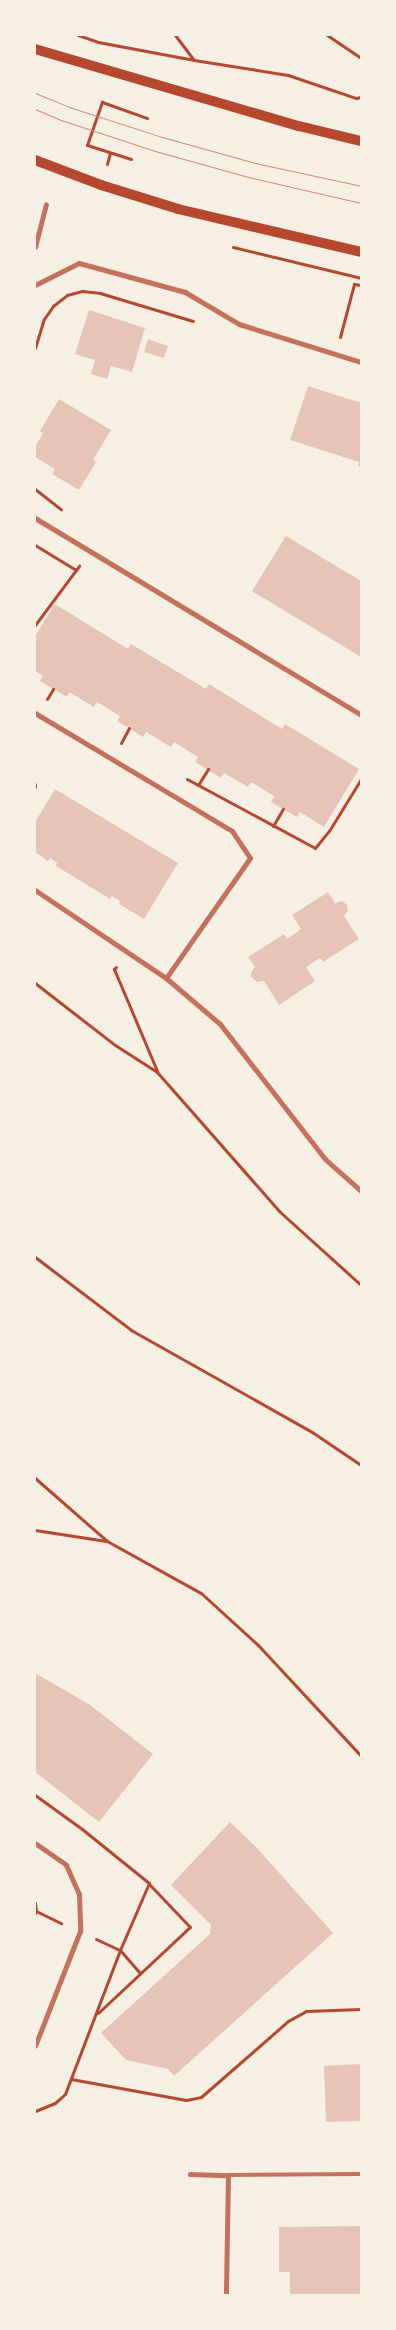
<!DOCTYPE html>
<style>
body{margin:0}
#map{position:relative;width:396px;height:2330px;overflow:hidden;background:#f6efe4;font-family:Mulish,sans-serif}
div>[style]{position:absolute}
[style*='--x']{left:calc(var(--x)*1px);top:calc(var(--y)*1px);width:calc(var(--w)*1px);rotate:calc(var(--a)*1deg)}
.building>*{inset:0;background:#e6c5b7}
.path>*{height:3px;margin:-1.5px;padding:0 1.5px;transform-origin:1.5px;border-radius:1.5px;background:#b5482f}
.service>*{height:4px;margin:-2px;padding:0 2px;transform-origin:2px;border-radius:2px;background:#c5725c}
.minor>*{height:5px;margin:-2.5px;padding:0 2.5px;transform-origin:2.5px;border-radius:2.5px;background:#c5725c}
.secondary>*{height:10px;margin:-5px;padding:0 5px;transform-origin:5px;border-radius:5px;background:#b5482f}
.tram>*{height:1px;margin:-0.5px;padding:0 0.5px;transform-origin:0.5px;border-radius:0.5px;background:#cf8b77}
span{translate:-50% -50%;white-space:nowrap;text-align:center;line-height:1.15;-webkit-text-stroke:5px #f6efe4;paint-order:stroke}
.frame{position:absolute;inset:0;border:36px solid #f6efe4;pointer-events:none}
</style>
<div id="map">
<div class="building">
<i style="clip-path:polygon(89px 310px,145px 328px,132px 372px,111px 366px,107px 379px,91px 374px,95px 360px,75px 354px)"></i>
<i style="clip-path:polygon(148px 339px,168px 346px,164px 358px,144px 352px)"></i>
<i style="clip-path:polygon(308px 386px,361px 403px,361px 467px,358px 466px,359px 462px,290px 440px)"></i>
<i style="clip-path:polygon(59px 399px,111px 430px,93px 460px,96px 462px,79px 490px,52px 474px,55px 469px,35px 457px,35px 447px,43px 433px,40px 431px)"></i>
<i style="clip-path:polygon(286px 536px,361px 581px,361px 657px,252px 591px)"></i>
<i style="clip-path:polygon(55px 604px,128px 649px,131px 644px,206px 689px,209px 684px,282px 729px,285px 724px,359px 769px,324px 827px,300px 812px,297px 817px,271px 802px,274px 796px,251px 782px,248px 787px,224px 773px,221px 778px,195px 762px,198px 757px,174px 742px,171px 747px,146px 732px,143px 737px,117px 721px,120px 716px,97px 702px,94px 707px,69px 692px,67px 697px,40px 681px,43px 676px,35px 671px,35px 636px)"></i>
<i style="clip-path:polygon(55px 789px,178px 863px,144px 919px,119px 904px,120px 901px,112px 896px,110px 899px,56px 866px,57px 863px,50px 858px,48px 861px,35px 852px,35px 822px)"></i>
<i style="clip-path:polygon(328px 892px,335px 903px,342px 901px,347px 905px,348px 911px,344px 916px,359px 939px,323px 962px,320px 958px,306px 967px,315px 981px,279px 1005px,264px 981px,257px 982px,251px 977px,251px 973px,255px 967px,248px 957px,284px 934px,287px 939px,301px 929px,292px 915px)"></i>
<i style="clip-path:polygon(35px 1673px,90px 1705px,153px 1754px,99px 1822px,35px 1772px)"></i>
<i style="clip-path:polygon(230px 1822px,256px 1847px,333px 1933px,174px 2076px,168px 2069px,126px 2060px,101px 2033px,210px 1934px,211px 1925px,171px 1885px)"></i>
<i style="clip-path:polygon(361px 2064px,361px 2121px,326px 2122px,324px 2066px)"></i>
<i style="clip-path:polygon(361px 2226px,361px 2295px,290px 2295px,290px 2272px,279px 2272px,279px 2227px)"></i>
</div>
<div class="path">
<i style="--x:78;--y:35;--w:21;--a:19"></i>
<i style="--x:98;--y:42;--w:98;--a:10.6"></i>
<i style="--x:175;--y:35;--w:31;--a:53"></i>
<i style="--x:194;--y:60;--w:95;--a:9.1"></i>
<i style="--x:288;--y:75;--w:72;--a:18.7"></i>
<i style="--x:356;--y:98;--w:5;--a:-11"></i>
<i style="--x:327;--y:35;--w:41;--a:34.1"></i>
<i style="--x:131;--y:159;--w:46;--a:-162.3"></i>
<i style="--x:87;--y:145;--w:46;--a:-70.8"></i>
<i style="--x:102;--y:102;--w:48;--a:19.6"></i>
<i style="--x:107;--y:164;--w:11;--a:-75"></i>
<i style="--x:233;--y:247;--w:132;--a:13.6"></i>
<i style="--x:340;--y:337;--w:55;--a:-75.2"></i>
<i style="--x:354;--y:284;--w:7;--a:8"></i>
<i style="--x:35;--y:348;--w:30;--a:-73"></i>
<i style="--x:44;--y:319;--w:16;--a:-55"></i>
<i style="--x:53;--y:306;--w:18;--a:-38"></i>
<i style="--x:67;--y:295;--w:16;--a:-15"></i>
<i style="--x:82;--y:291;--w:18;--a:6"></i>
<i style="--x:100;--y:293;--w:97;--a:16.8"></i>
<i style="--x:35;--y:489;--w:33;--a:38"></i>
<i style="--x:35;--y:545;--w:48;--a:31.4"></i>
<i style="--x:35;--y:625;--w:74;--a:-53.3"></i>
<i style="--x:47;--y:699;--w:12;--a:-59"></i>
<i style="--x:121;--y:743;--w:17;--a:-62"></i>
<i style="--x:187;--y:779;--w:145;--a:28.3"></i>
<i style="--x:315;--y:848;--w:22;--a:-51"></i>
<i style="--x:329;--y:831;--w:61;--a:-58.4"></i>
<i style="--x:35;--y:784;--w:3;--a:90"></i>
<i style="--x:198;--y:785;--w:19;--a:-58"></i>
<i style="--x:273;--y:826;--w:20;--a:-60"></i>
<i style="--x:116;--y:967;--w:3;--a:135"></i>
<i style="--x:114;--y:969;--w:111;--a:67.1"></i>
<i style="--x:35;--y:983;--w:101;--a:37.8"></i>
<i style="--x:115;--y:1045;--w:50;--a:32.7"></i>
<i style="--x:157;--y:1072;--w:185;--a:48.7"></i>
<i style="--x:279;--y:1211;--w:110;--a:42.1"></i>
<i style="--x:35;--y:1257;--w:121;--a:37.2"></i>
<i style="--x:131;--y:1330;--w:208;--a:29.4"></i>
<i style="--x:312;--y:1432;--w:59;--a:34"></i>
<i style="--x:35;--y:1478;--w:96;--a:41.2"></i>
<i style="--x:107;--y:1541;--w:107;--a:29"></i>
<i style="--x:201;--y:1593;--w:77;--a:42.4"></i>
<i style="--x:258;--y:1645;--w:151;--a:47.1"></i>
<i style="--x:35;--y:1530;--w:72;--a:8.8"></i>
<i style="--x:35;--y:1795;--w:58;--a:35.9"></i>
<i style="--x:82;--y:1829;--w:86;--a:38.9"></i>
<i style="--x:149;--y:1883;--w:73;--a:113.4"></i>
<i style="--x:120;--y:1950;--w:154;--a:110.9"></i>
<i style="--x:65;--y:2094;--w:13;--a:138"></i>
<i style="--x:55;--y:2103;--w:22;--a:158"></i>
<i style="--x:35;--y:1903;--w:8;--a:83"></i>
<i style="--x:35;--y:1913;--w:2;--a:-63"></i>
<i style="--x:36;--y:1911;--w:28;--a:26"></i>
<i style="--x:96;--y:1939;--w:26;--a:25"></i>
<i style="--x:120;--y:1950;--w:30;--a:49"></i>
<i style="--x:98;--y:2013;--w:126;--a:-43.1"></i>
<i style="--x:190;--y:1927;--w:59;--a:-133.6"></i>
<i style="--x:71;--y:2079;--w:117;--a:10.3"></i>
<i style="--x:186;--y:2100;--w:15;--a:-11"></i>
<i style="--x:201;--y:2097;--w:116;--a:-41.1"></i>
<i style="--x:288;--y:2021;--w:21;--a:-29"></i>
<i style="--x:306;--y:2011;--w:55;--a:-2.1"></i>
</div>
<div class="service">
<i style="--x:228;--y:2175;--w:133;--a:-0.4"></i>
</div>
<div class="minor">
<i style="--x:35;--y:247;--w:44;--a:-75.7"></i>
<i style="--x:35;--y:285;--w:49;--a:-26.6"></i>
<i style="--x:79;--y:263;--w:110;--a:15.3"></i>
<i style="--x:185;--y:292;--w:63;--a:30.7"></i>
<i style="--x:239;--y:324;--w:128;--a:17.3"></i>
<i style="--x:35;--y:518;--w:381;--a:31.1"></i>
<i style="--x:35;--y:713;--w:230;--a:30.9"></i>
<i style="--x:232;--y:831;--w:32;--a:56"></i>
<i style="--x:250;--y:858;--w:146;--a:125"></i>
<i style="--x:35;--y:890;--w:158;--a:33.9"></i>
<i style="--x:166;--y:978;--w:71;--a:40.4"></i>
<i style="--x:220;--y:1024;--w:171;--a:52.1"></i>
<i style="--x:325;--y:1159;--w:48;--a:41.6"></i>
<i style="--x:35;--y:1843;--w:38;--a:35"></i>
<i style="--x:66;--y:1865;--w:32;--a:66"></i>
<i style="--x:79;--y:1894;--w:37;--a:88"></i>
<i style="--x:80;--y:1931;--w:123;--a:111.4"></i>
<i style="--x:190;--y:2174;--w:38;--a:2"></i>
<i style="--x:228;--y:2175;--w:120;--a:91"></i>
</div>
<div class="secondary">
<i style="--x:35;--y:49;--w:275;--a:16.3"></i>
<i style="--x:299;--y:126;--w:64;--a:13.6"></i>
<i style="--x:35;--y:160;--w:71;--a:20.7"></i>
<i style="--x:101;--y:185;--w:81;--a:17.3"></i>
<i style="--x:178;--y:209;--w:188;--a:13.2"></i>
</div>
<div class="tram">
<i style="--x:35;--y:93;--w:37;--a:22"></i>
<i style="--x:69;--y:107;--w:98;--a:17.9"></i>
<i style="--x:162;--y:137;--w:97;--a:15.6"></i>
<i style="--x:255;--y:163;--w:108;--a:12.2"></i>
<i style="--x:35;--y:109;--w:28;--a:23"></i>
<i style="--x:61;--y:120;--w:99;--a:18.3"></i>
<i style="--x:155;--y:151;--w:97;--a:15.6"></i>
<i style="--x:248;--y:177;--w:116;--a:13"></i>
</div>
<div class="frame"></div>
</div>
